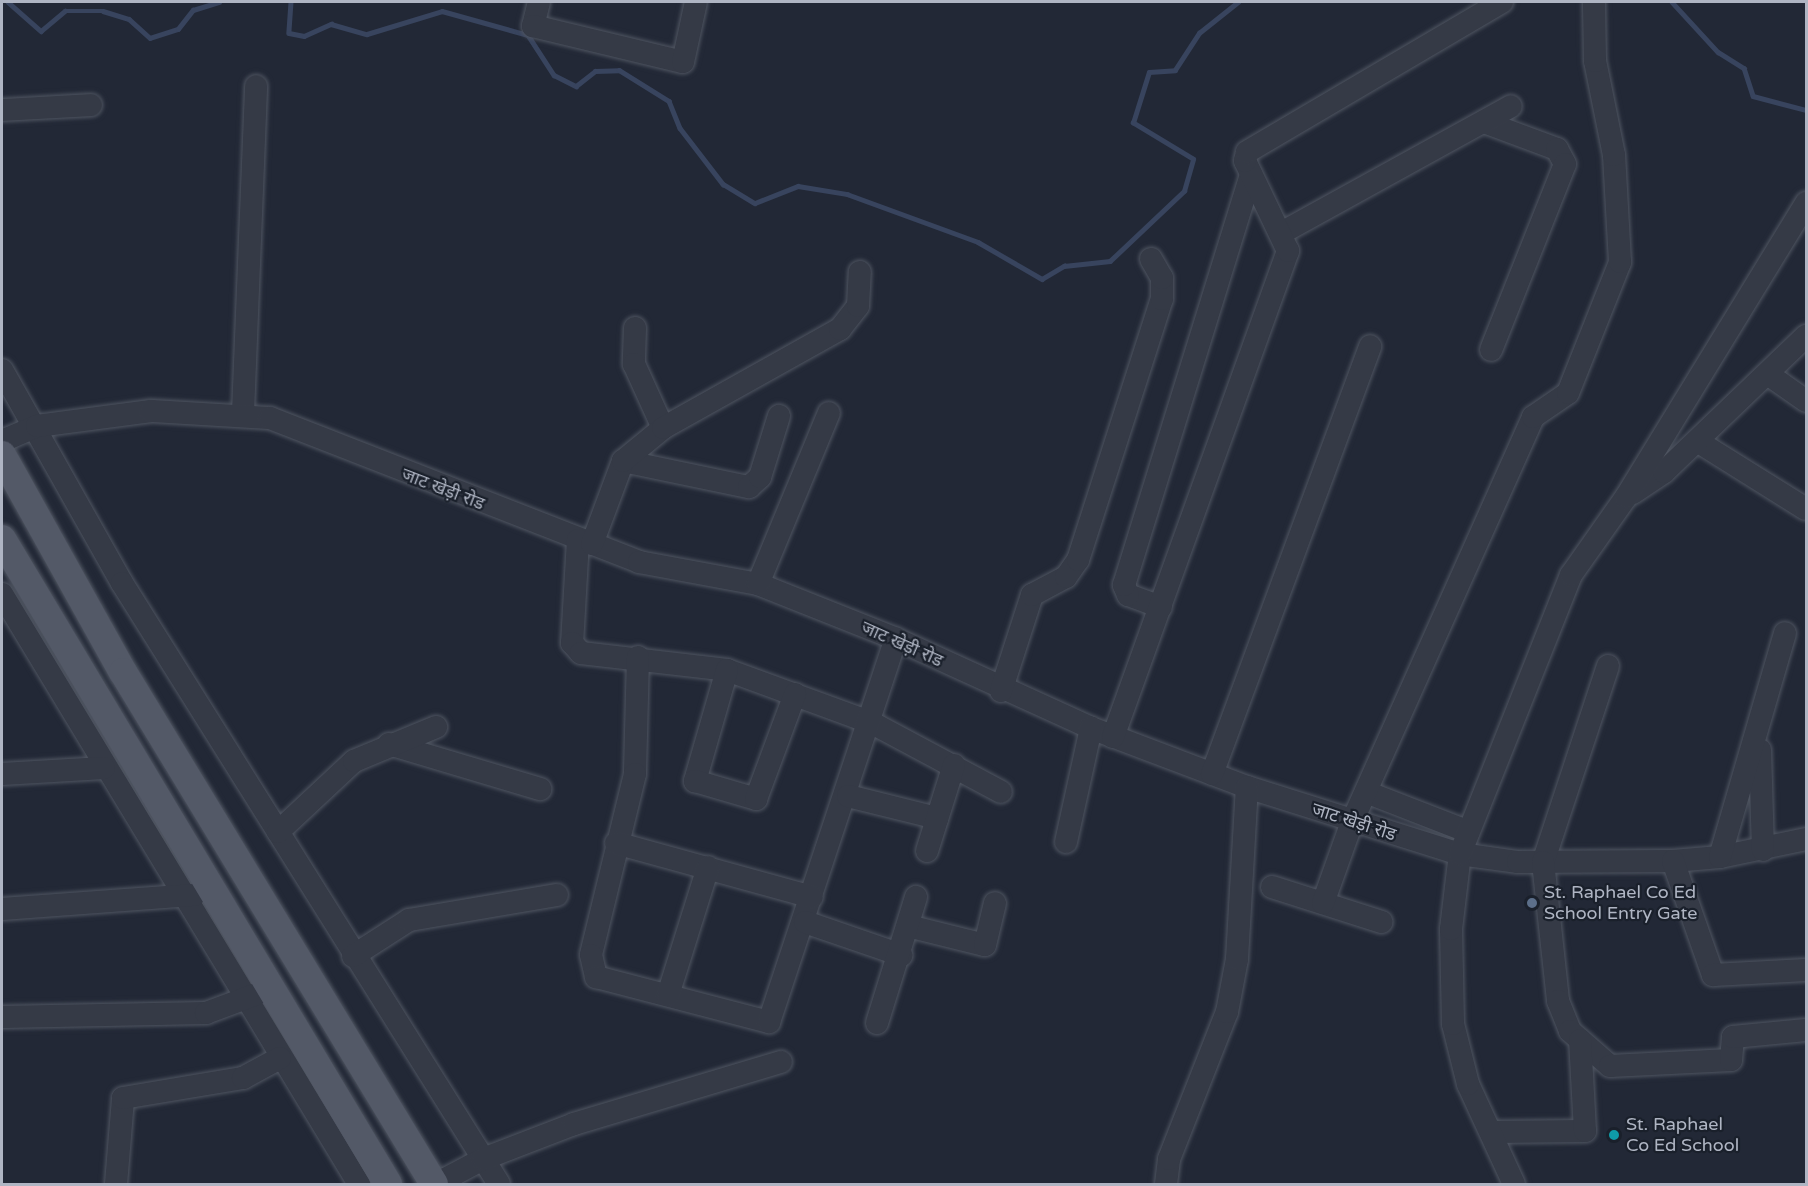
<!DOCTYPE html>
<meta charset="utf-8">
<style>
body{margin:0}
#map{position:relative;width:1808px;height:1186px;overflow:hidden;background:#222836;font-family:"Varela Round","Noto Sans Devanagari",sans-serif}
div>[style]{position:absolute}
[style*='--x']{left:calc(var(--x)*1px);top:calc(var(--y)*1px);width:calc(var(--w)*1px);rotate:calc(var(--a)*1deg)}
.stream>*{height:4.5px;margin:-2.25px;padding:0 2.25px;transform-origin:2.25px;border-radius:2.25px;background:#38445e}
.roads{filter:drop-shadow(0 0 2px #4f5561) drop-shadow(0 0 2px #4f5561)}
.minor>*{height:22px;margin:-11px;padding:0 11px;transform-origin:11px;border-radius:11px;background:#353a46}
.major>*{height:28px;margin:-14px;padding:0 14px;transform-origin:14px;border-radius:14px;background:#535967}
.dots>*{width:16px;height:16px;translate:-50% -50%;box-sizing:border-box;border:3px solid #1a202b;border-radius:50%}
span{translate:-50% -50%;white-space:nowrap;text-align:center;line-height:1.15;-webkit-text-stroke:4.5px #1a202b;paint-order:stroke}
.street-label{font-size:18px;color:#afb5c3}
.poi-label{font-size:18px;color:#afb5c3}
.left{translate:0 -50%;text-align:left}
.frame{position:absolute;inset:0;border:3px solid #afb5c3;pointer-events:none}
</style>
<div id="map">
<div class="stream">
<i style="--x:8;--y:2;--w:44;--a:41.3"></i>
<i style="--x:41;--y:31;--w:31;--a:-40"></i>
<i style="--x:65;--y:11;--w:38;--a:0"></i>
<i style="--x:103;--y:11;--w:27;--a:17"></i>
<i style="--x:129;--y:19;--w:28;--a:42"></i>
<i style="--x:150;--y:38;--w:29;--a:-18"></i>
<i style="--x:178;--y:29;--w:24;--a:-52"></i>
<i style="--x:193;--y:10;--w:27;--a:-17"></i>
<i style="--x:291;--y:2;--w:31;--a:94"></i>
<i style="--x:289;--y:33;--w:15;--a:11"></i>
<i style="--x:304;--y:36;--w:30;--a:-24"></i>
<i style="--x:331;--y:24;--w:37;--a:16"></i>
<i style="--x:367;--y:34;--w:78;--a:-17"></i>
<i style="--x:442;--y:11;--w:89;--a:15.6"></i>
<i style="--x:528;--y:35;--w:48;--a:57"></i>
<i style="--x:554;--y:75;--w:25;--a:27"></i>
<i style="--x:576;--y:86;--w:24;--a:-38"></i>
<i style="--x:595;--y:71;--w:24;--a:-2"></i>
<i style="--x:619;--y:70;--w:59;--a:31.8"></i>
<i style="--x:669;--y:101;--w:29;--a:68"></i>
<i style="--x:680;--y:128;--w:71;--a:52.5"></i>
<i style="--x:723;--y:184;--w:37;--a:31"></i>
<i style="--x:755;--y:203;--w:46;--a:-21.6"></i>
<i style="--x:798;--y:186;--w:50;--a:9.3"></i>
<i style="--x:847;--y:194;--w:140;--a:20.1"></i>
<i style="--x:978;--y:242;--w:74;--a:30"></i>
<i style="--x:1042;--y:279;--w:26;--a:-31"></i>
<i style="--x:1064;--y:266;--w:46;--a:-6.2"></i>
<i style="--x:1110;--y:261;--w:102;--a:-43.4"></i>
<i style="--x:1184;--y:191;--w:33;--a:-74"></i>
<i style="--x:1193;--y:159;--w:70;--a:-149"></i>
<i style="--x:1133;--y:123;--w:53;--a:-72.6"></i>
<i style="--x:1149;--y:72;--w:26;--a:-4"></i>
<i style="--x:1175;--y:70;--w:44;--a:-57"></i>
<i style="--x:1199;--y:33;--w:50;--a:-38.5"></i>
<i style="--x:1672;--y:2;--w:68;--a:47.4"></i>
<i style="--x:1718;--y:52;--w:31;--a:32"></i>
<i style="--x:1744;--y:68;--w:29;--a:72"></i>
<i style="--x:1753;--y:96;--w:55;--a:14.8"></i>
</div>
<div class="roads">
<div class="minor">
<i style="--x:539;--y:2;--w:25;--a:104"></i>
<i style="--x:533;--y:26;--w:154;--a:13.5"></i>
<i style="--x:683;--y:62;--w:61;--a:-77.8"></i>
<i style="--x:2;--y:110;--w:89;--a:-3.2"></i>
<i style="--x:1484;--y:122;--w:78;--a:20.3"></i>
<i style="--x:1557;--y:149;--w:17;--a:62"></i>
<i style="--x:1565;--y:164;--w:200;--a:111.7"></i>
<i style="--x:1283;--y:232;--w:260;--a:-28.9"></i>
<i style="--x:635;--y:328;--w:36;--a:92"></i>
<i style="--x:634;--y:364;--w:70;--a:65.6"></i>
<i style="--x:2;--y:370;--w:244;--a:60.6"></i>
<i style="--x:122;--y:583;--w:709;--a:57.9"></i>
<i style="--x:1769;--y:375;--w:45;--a:35.1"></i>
<i style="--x:243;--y:413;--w:327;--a:-87.7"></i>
<i style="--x:2;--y:441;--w:38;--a:-23"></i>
<i style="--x:37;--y:426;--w:115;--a:-7.5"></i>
<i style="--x:151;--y:411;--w:119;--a:3.4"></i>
<i style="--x:270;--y:418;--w:396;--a:21.3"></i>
<i style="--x:639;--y:562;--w:121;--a:10.5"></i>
<i style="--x:758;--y:584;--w:149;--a:21.7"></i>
<i style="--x:896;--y:639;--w:214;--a:24.5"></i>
<i style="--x:1091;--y:728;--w:167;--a:20.7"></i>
<i style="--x:1247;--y:787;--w:223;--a:17.5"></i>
<i style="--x:1460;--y:854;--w:59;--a:7.9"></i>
<i style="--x:1518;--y:862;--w:155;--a:-0.4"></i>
<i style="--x:1673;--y:861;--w:47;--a:-4.9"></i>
<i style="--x:1720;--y:857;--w:88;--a:-11.8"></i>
<i style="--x:1697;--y:441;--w:128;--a:32"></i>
<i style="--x:623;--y:461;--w:129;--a:11.7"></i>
<i style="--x:749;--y:487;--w:15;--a:-42"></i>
<i style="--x:760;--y:477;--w:64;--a:-72.7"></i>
<i style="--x:1633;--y:493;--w:37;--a:-34"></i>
<i style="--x:1664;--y:472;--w:197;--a:-43.8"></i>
<i style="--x:578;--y:540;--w:103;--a:93.3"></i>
<i style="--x:572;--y:643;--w:13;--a:48"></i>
<i style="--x:581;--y:653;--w:147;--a:6.6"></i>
<i style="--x:727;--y:670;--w:154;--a:20.1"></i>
<i style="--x:872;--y:723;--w:146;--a:28.1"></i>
<i style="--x:592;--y:544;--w:89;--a:-69.5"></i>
<i style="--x:623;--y:461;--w:52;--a:-39.5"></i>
<i style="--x:663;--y:428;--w:203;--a:-29.2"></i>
<i style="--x:840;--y:329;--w:29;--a:-52"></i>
<i style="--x:858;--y:306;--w:34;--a:-87"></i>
<i style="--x:758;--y:584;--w:185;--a:-67.5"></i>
<i style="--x:2;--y:594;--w:690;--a:58.82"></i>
<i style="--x:1161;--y:607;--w:35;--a:-160"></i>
<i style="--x:1128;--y:595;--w:11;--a:-112"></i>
<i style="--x:1124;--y:585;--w:430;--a:-72.8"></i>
<i style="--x:638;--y:657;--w:117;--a:91.5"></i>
<i style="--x:635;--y:774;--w:186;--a:103.7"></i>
<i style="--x:591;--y:955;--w:23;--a:77"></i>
<i style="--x:596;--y:977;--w:179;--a:14.6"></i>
<i style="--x:769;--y:1022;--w:404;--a:-71.7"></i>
<i style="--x:1608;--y:666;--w:206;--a:108.3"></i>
<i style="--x:1543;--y:862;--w:140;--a:83.8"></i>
<i style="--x:1558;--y:1001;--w:32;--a:68"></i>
<i style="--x:1570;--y:1031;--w:53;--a:41.2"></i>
<i style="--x:1610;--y:1066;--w:121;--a:-2.8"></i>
<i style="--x:1731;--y:1060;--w:23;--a:-85"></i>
<i style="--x:1733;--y:1037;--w:73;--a:-5.5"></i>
<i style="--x:727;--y:670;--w:116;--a:106.1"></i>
<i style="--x:695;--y:781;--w:64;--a:16.4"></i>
<i style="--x:756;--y:799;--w:112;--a:-69.6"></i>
<i style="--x:1001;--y:691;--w:101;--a:-72.1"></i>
<i style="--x:1032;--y:595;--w:38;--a:-28"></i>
<i style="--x:1066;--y:577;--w:21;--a:-55"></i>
<i style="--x:1078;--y:560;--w:274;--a:-72.2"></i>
<i style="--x:1162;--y:299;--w:21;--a:-90"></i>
<i style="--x:1162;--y:278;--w:22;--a:-120"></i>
<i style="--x:1113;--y:737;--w:517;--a:-70.2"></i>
<i style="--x:1288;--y:251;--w:100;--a:-115.5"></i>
<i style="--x:1245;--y:161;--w:9;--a:-77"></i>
<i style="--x:1247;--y:152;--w:296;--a:-30.5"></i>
<i style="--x:389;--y:744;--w:158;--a:16.6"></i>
<i style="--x:1760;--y:750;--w:100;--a:88.3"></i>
<i style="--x:2;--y:774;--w:102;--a:-3.4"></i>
<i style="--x:1212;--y:774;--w:456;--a:-69.7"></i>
<i style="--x:1366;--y:792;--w:110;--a:21.2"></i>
<i style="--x:848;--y:796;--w:92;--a:13.9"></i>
<i style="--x:278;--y:832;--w:104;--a:-43.1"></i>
<i style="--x:354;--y:761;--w:89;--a:-22.5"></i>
<i style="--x:1066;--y:842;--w:117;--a:-77.6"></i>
<i style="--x:616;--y:843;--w:203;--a:15.4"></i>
<i style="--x:927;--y:851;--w:90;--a:-72.6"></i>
<i style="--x:1720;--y:857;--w:233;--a:-73.8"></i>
<i style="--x:1673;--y:861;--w:121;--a:70.7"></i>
<i style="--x:1713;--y:975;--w:93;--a:-3.1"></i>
<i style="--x:1272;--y:887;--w:115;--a:17.7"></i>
<i style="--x:1323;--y:903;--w:86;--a:-70.3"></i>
<i style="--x:1352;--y:822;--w:444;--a:-65.9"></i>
<i style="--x:1533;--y:417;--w:42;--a:-34.4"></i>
<i style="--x:1568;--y:393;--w:141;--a:-68.3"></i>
<i style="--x:1620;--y:262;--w:107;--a:-93.2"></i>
<i style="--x:1614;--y:155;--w:96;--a:-101.4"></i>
<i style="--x:1595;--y:61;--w:59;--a:-91"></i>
<i style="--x:2;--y:909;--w:193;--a:-4.2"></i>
<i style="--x:805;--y:922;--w:102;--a:19"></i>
<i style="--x:908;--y:926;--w:79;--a:13.9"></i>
<i style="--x:985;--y:945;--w:43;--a:-76.6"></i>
<i style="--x:353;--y:956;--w:67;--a:-32.7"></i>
<i style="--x:409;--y:920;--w:150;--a:-9.6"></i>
<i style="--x:668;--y:995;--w:134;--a:-72.6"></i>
<i style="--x:2;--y:1017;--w:204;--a:-1.1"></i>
<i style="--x:206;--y:1013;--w:54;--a:-20.4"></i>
<i style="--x:877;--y:1023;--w:132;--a:-72.8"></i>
<i style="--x:1493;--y:1132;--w:92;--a:-0.6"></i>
<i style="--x:1585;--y:1131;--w:91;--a:-93.1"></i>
<i style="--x:116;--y:1184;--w:86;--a:-85.3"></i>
<i style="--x:123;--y:1098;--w:122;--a:-9.5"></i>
<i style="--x:243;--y:1078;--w:42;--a:-28.4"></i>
<i style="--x:436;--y:1184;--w:53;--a:-28"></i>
<i style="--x:483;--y:1159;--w:97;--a:-21"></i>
<i style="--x:574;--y:1124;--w:216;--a:-16.7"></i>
<i style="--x:1166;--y:1184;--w:25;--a:-83"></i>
<i style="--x:1169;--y:1159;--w:158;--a:-68.5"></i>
<i style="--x:1227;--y:1012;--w:54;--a:-79.3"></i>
<i style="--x:1237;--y:959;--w:172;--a:-86.7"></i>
<i style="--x:1514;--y:1184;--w:110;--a:-114.7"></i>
<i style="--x:1468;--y:1084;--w:62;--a:-104"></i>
<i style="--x:1453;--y:1024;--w:95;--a:-91.2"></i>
<i style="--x:1451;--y:929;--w:76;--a:-83.2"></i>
<i style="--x:1460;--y:854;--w:300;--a:-68.3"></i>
<i style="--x:1571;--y:575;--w:95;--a:-54.8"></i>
<i style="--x:1626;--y:497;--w:345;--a:-58.5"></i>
</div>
<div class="major">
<i style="--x:2;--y:455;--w:248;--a:60.9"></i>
<i style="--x:123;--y:672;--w:599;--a:58.72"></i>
<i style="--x:2;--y:539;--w:752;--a:59.1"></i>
</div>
</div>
<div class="dots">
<i style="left:1532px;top:903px;background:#5c6f8a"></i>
<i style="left:1614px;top:1135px;background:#0f9aa8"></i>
</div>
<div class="street-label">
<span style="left:443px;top:489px;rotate:21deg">जाट खेड़ी रोड</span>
<span style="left:902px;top:644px;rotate:24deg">जाट खेड़ी रोड</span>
<span style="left:1354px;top:822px;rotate:18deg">जाट खेड़ी रोड</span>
</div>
<div class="poi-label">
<span class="left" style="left:1544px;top:903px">St. Raphael Co Ed<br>School Entry Gate</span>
<span class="left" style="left:1626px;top:1135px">St. Raphael<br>Co Ed School</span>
</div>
<div class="frame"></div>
</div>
